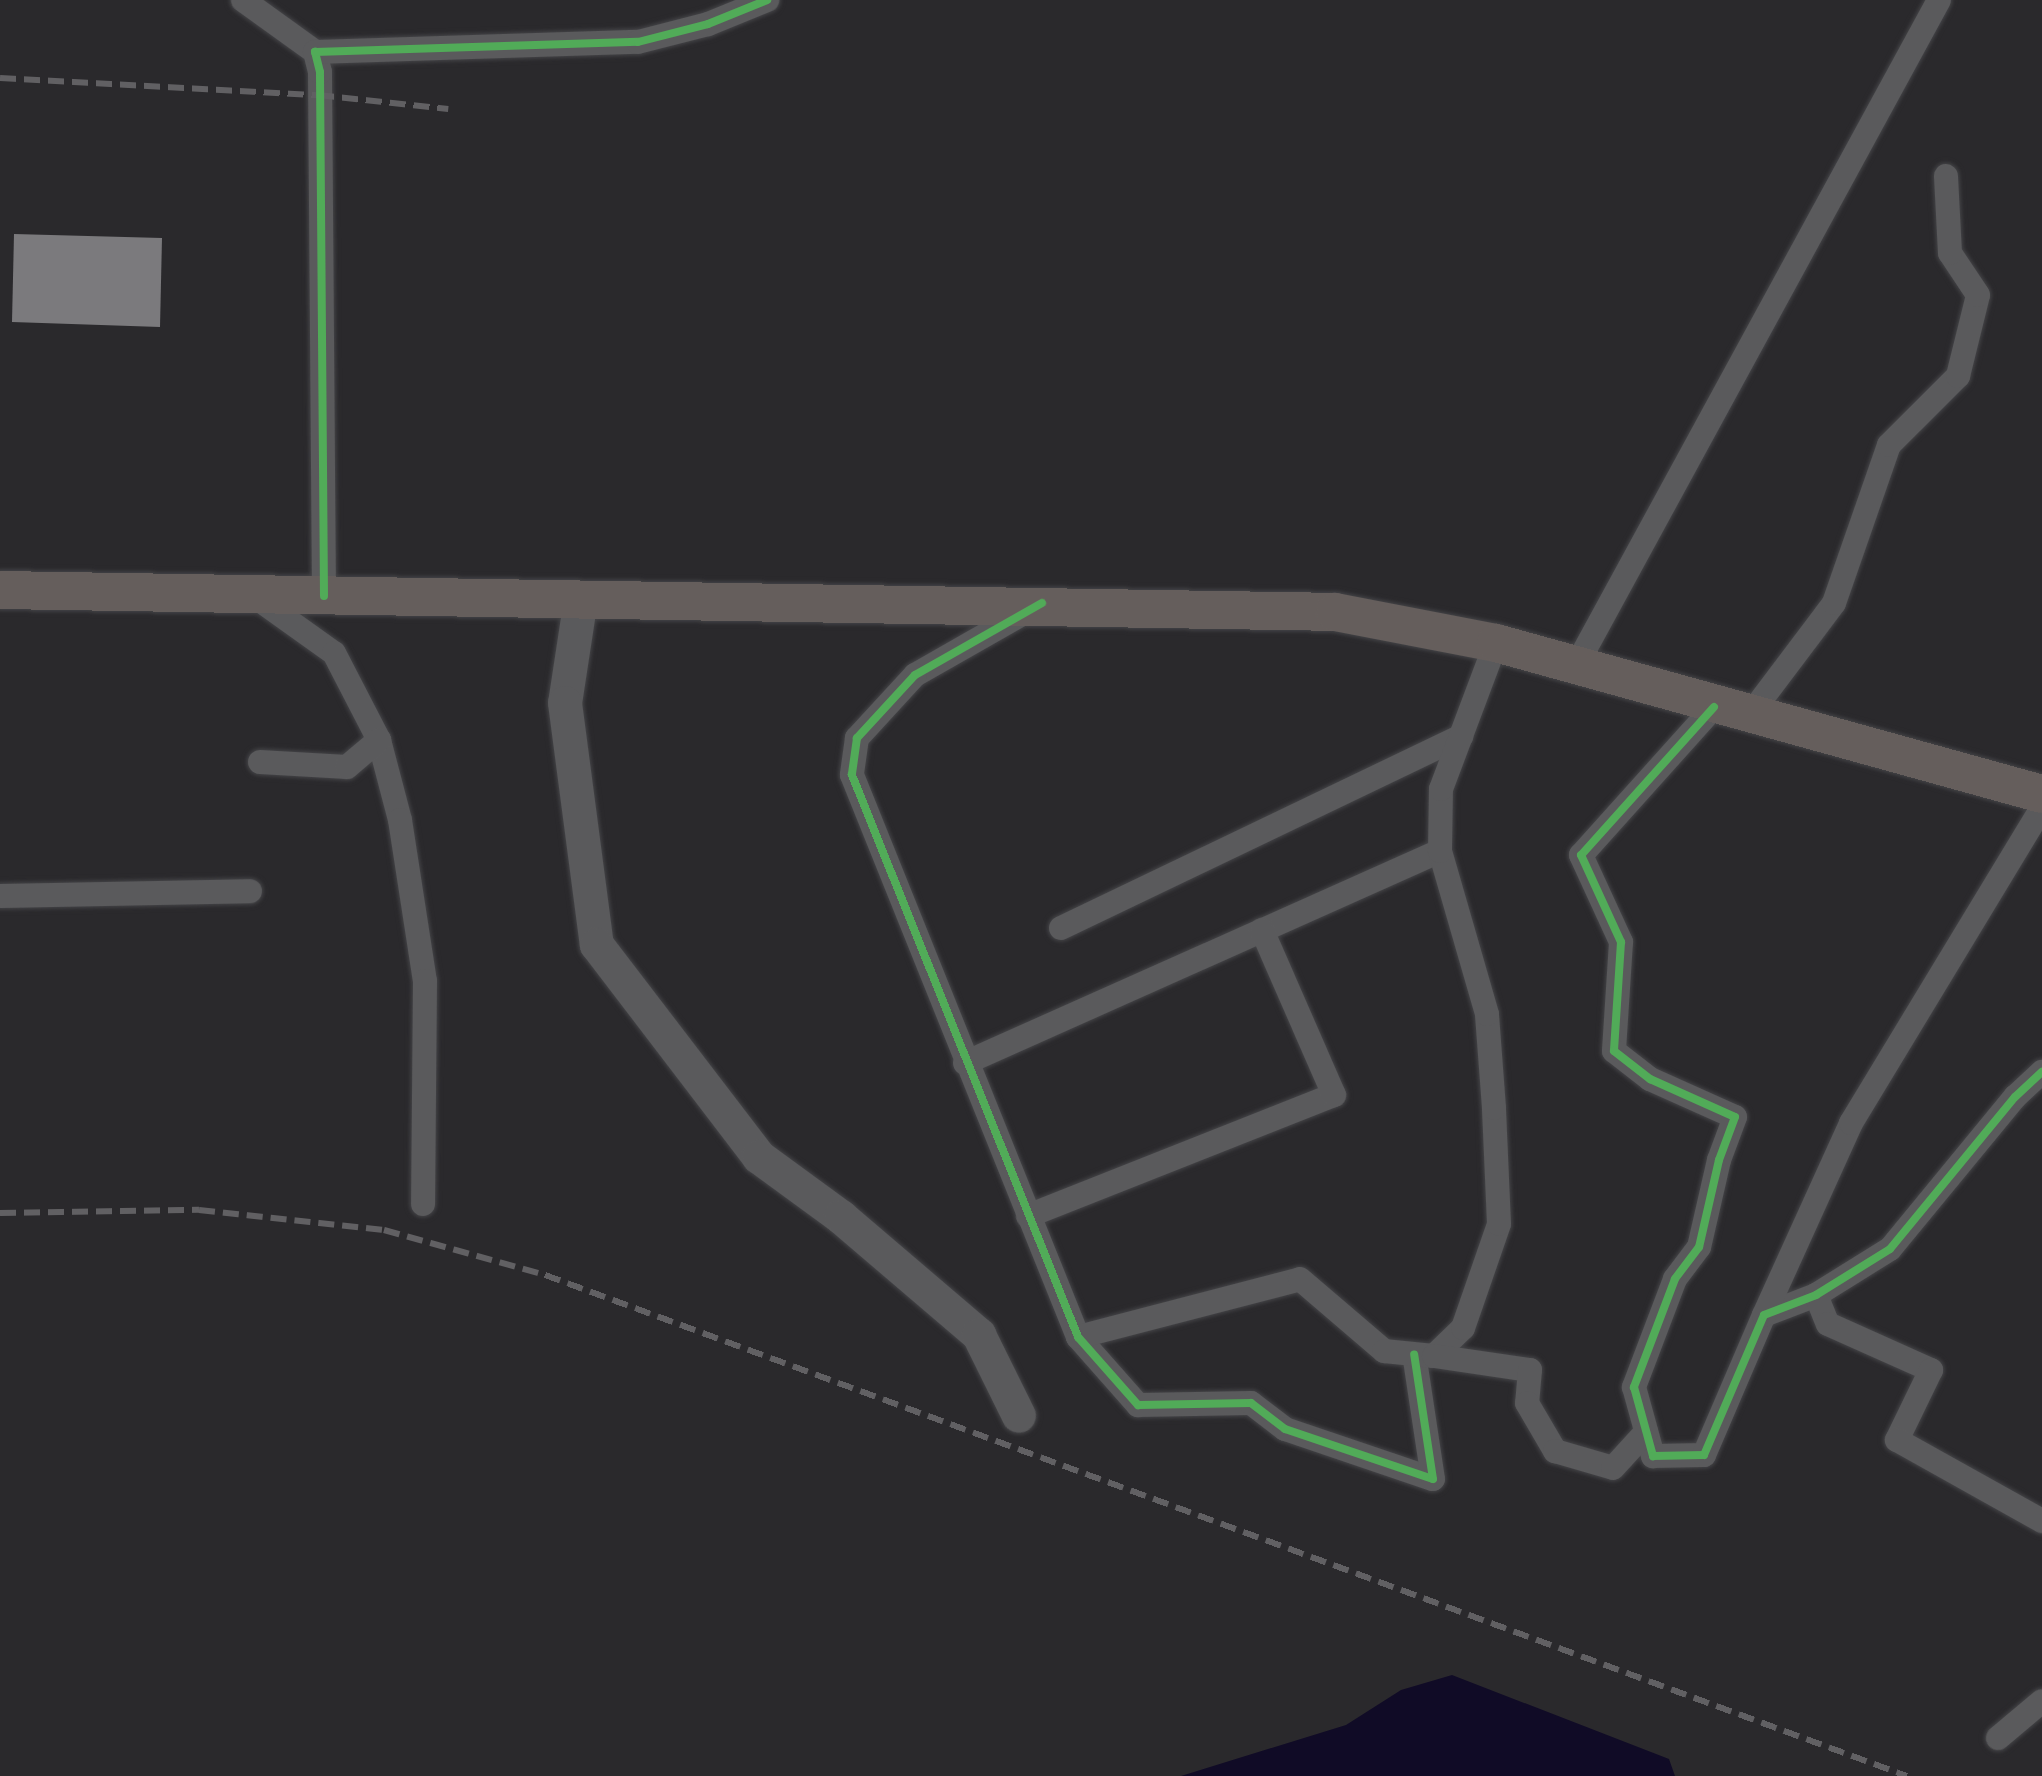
<!DOCTYPE html>
<style>
body{margin:0}
#map{position:relative;width:2042px;height:1776px;overflow:hidden;background:#2a292c;font-family:Poppins,sans-serif}
div>[style]{position:absolute}
[style*='--x']{left:calc(var(--x)*1px);top:calc(var(--y)*1px);width:calc(var(--w)*1px);rotate:calc(var(--a)*1deg)}
.water>*{inset:0;background:#100b26}
.building>*{inset:0;background:#7b7a7d}
.roads{filter:drop-shadow(0 0 2px #444447) drop-shadow(0 0 2px #444447)}
.street>*{height:24px;margin:-12px;padding:0 12px;transform-origin:12px;border-radius:12px;background:#5a5a5c}
.secondary>*{height:34px;margin:-17px;padding:0 17px;transform-origin:17px;border-radius:17px;background:#5a5a5c}
.primary>*{height:38px;margin:-19px;padding:0 19px;transform-origin:19px;border-radius:19px;background:#655e5c}
.rail>*{height:6px;margin-top:-3px;transform-origin:0;background:repeating-linear-gradient(90deg,#616063 0 16px,transparent 0 24px)}
.cycleway>*{height:8px;margin:-4px;padding:0 4px;transform-origin:4px;border-radius:4px;background:#51ab58}
span{translate:-50% -50%;white-space:nowrap;text-align:center;line-height:1.15;-webkit-text-stroke:8px #1f1f23;paint-order:stroke}
</style>
<div id="map">
<div class="water">
<i style="clip-path:polygon(1452px 1675px,1669px 1759px,1675px 1776px,1181px 1776px,1346px 1725px,1401px 1690px)"></i>
</div>
<div class="building">
<i style="clip-path:polygon(14px 234px,162px 238px,160px 327px,12px 322px)"></i>
</div>
<div class="roads">
<div class="street">
<i style="--x:243;--y:0;--w:89;--a:35.8"></i>
<i style="--x:254;--y:596;--w:98;--a:35.5"></i>
<i style="--x:334;--y:653;--w:98;--a:62.7"></i>
<i style="--x:379;--y:740;--w:83;--a:75.3"></i>
<i style="--x:400;--y:820;--w:163;--a:81.2"></i>
<i style="--x:425;--y:981;--w:223;--a:90.5"></i>
<i style="--x:324;--y:596;--w:524;--a:-90.44"></i>
<i style="--x:320;--y:72;--w:21;--a:-104"></i>
<i style="--x:315;--y:52;--w:323;--a:-1.8"></i>
<i style="--x:638;--y:42;--w:72;--a:-14.4"></i>
<i style="--x:708;--y:24;--w:64;--a:-22.1"></i>
<i style="--x:1029;--y:610;--w:131;--a:150.3"></i>
<i style="--x:915;--y:675;--w:86;--a:132.6"></i>
<i style="--x:857;--y:738;--w:37;--a:98"></i>
<i style="--x:852;--y:775;--w:606;--a:68.09"></i>
<i style="--x:1078;--y:1337;--w:91;--a:48.6"></i>
<i style="--x:1138;--y:1405;--w:113;--a:-1"></i>
<i style="--x:1251;--y:1403;--w:43;--a:37.4"></i>
<i style="--x:1285;--y:1429;--w:156;--a:18.7"></i>
<i style="--x:1433;--y:1479;--w:126;--a:-98.6"></i>
<i style="--x:1577;--y:664;--w:756;--a:-61.4"></i>
<i style="--x:1714;--y:707;--w:199;--a:131.9"></i>
<i style="--x:1581;--y:855;--w:96;--a:65.3"></i>
<i style="--x:1621;--y:942;--w:109;--a:93.7"></i>
<i style="--x:1614;--y:1051;--w:46;--a:37.9"></i>
<i style="--x:1650;--y:1079;--w:93;--a:24.1"></i>
<i style="--x:1735;--y:1117;--w:46;--a:110.4"></i>
<i style="--x:1719;--y:1160;--w:89;--a:102.9"></i>
<i style="--x:1699;--y:1247;--w:40;--a:127"></i>
<i style="--x:1675;--y:1279;--w:116;--a:110.8"></i>
<i style="--x:1634;--y:1387;--w:72;--a:74.6"></i>
<i style="--x:1653;--y:1456;--w:51;--a:-1.1"></i>
<i style="--x:1704;--y:1455;--w:152;--a:-66.8"></i>
<i style="--x:1764;--y:1315;--w:56;--a:-21"></i>
<i style="--x:1816;--y:1295;--w:87;--a:-31.9"></i>
<i style="--x:1890;--y:1249;--w:197;--a:-50.6"></i>
<i style="--x:2015;--y:1097;--w:37;--a:-43"></i>
<i style="--x:1749;--y:716;--w:141;--a:-53"></i>
<i style="--x:1834;--y:603;--w:167;--a:-70.8"></i>
<i style="--x:1889;--y:445;--w:98;--a:-45"></i>
<i style="--x:1958;--y:376;--w:83;--a:-76.1"></i>
<i style="--x:1978;--y:295;--w:50;--a:-123.7"></i>
<i style="--x:1950;--y:253;--w:77;--a:-93"></i>
<i style="--x:260;--y:762;--w:87;--a:3.3"></i>
<i style="--x:347;--y:767;--w:42;--a:-40.2"></i>
<i style="--x:0;--y:896;--w:250;--a:-1.1"></i>
<i style="--x:1061;--y:928;--w:444;--a:-25.6"></i>
<i style="--x:965;--y:1063;--w:520;--a:-24.05"></i>
<i style="--x:1028;--y:1216;--w:329;--a:-21.6"></i>
<i style="--x:1334;--y:1095;--w:180;--a:-113.6"></i>
<i style="--x:1816;--y:1295;--w:31;--a:68"></i>
<i style="--x:1828;--y:1324;--w:113;--a:24.1"></i>
<i style="--x:1931;--y:1370;--w:78;--a:115.9"></i>
<i style="--x:1897;--y:1440;--w:166;--a:29.2"></i>
<i style="--x:1764;--y:1315;--w:211;--a:-65.6"></i>
<i style="--x:1851;--y:1123;--w:369;--a:-58.8"></i>
<i style="--x:1078;--y:1337;--w:229;--a:-14.6"></i>
<i style="--x:1300;--y:1279;--w:111;--a:40.6"></i>
<i style="--x:1384;--y:1351;--w:50;--a:5.7"></i>
<i style="--x:1434;--y:1356;--w:40;--a:-44"></i>
<i style="--x:1463;--y:1328;--w:110;--a:-70.9"></i>
<i style="--x:1499;--y:1224;--w:116;--a:-92.5"></i>
<i style="--x:1494;--y:1108;--w:94;--a:-94.3"></i>
<i style="--x:1487;--y:1014;--w:170;--a:-106.1"></i>
<i style="--x:1440;--y:851;--w:62;--a:-89.1"></i>
<i style="--x:1441;--y:789;--w:156;--a:-69.4"></i>
<i style="--x:1434;--y:1356;--w:97;--a:8.3"></i>
<i style="--x:1530;--y:1370;--w:33;--a:95"></i>
<i style="--x:1527;--y:1403;--w:56;--a:59.7"></i>
<i style="--x:1555;--y:1451;--w:60;--a:16.3"></i>
<i style="--x:1613;--y:1468;--w:49;--a:-47.5"></i>
<i style="--x:1998;--y:1738;--w:57;--a:-40.1"></i>
</div>
<div class="secondary">
<i style="--x:581;--y:599;--w:105;--a:98.7"></i>
<i style="--x:565;--y:703;--w:244;--a:82.5"></i>
<i style="--x:597;--y:945;--w:267;--a:52.6"></i>
<i style="--x:759;--y:1157;--w:102;--a:36.2"></i>
<i style="--x:841;--y:1217;--w:182;--a:40.5"></i>
<i style="--x:979;--y:1335;--w:90;--a:63.7"></i>
</div>
<div class="primary">
<i style="--x:0;--y:590;--w:1335;--a:0.94"></i>
<i style="--x:1335;--y:612;--w:164;--a:10.9"></i>
<i style="--x:1496;--y:643;--w:566;--a:15.46"></i>
</div>
</div>
<div class="rail">
<i style="--x:0;--y:78;--w:318;--a:3.1"></i>
<i style="--x:318;--y:95;--w:131;--a:6.1"></i>
<i style="--x:0;--y:1213;--w:199;--a:-0.9"></i>
<i style="--x:199;--y:1210;--w:186;--a:6.2"></i>
<i style="--x:384;--y:1230;--w:167;--a:15.6"></i>
<i style="--x:545;--y:1275;--w:1451;--a:20.2"></i>
</div>
<div class="cycleway">
<i style="--x:324;--y:596;--w:524;--a:-90.44"></i>
<i style="--x:320;--y:72;--w:21;--a:-104"></i>
<i style="--x:315;--y:52;--w:323;--a:-1.8"></i>
<i style="--x:638;--y:42;--w:72;--a:-14.4"></i>
<i style="--x:708;--y:24;--w:64;--a:-22.1"></i>
<i style="--x:1042;--y:603;--w:146;--a:150.4"></i>
<i style="--x:915;--y:675;--w:86;--a:132.6"></i>
<i style="--x:857;--y:738;--w:37;--a:98"></i>
<i style="--x:852;--y:775;--w:606;--a:68.09"></i>
<i style="--x:1078;--y:1337;--w:91;--a:48.6"></i>
<i style="--x:1138;--y:1405;--w:113;--a:-1"></i>
<i style="--x:1251;--y:1403;--w:43;--a:37.4"></i>
<i style="--x:1285;--y:1429;--w:156;--a:18.7"></i>
<i style="--x:1433;--y:1479;--w:126;--a:-98.6"></i>
<i style="--x:1714;--y:707;--w:199;--a:131.9"></i>
<i style="--x:1581;--y:855;--w:96;--a:65.3"></i>
<i style="--x:1621;--y:942;--w:109;--a:93.7"></i>
<i style="--x:1614;--y:1051;--w:46;--a:37.9"></i>
<i style="--x:1650;--y:1079;--w:93;--a:24.1"></i>
<i style="--x:1735;--y:1117;--w:46;--a:110.4"></i>
<i style="--x:1719;--y:1160;--w:89;--a:102.9"></i>
<i style="--x:1699;--y:1247;--w:40;--a:127"></i>
<i style="--x:1675;--y:1279;--w:116;--a:110.8"></i>
<i style="--x:1634;--y:1387;--w:72;--a:74.6"></i>
<i style="--x:1653;--y:1456;--w:51;--a:-1.1"></i>
<i style="--x:1704;--y:1455;--w:152;--a:-66.8"></i>
<i style="--x:1764;--y:1315;--w:56;--a:-21"></i>
<i style="--x:1816;--y:1295;--w:87;--a:-31.9"></i>
<i style="--x:1890;--y:1249;--w:197;--a:-50.6"></i>
<i style="--x:2015;--y:1097;--w:37;--a:-43"></i>
</div>
</div>
